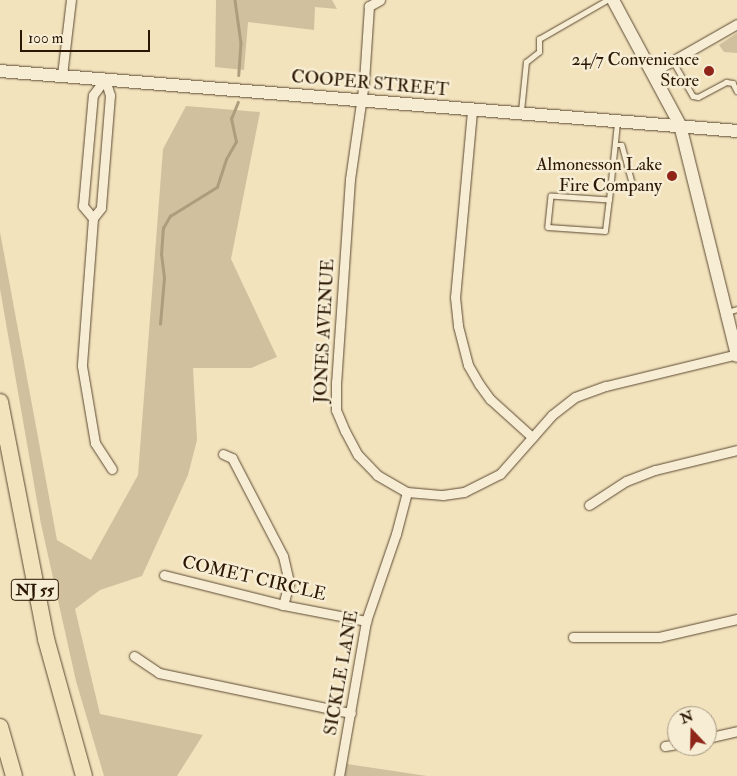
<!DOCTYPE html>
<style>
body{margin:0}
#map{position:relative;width:737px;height:776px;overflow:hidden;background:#f2e3bd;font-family:"IM FELL Double Pica",serif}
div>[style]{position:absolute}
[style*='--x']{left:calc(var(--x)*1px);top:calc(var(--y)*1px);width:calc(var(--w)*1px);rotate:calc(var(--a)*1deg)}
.green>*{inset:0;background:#d0c09d}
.stream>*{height:2.5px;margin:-1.25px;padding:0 1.25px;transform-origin:1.25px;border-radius:1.25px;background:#ae9d7d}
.roads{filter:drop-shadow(0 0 1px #5c4931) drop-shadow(0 0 1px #5c4931)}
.lane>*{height:4.5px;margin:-2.25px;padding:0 2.25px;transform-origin:2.25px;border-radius:2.25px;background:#f7edd4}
.street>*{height:9px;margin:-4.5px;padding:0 4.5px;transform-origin:4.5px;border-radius:4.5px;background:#f7edd4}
.secondary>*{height:12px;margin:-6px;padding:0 6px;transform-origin:6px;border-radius:6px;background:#f7edd4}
.highway>*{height:16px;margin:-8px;padding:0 8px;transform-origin:8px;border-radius:8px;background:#f2e3bd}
.dots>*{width:14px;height:14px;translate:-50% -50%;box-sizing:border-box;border:2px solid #f7edd4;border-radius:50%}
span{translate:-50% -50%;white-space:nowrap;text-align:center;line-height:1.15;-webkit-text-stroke:5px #f7edd4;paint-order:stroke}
.shield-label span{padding:1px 4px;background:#f7edd4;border:1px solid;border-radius:4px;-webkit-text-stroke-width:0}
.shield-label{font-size:16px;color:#2a1602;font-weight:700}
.poi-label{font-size:18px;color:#2a1602}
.right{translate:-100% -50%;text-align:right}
.street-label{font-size:18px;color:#2a1602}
.north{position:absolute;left:667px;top:706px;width:50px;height:50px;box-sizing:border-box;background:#f7edd4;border:1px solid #a59780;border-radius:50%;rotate:339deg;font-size:14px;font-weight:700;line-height:20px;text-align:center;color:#2a1602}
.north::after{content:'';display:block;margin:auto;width:18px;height:22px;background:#8f2418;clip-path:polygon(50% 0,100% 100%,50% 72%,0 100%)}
.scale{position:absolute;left:20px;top:30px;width:130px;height:22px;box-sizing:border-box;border:2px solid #2a1602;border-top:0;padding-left:6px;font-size:15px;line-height:18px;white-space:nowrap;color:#2a1602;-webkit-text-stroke:4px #f7edd4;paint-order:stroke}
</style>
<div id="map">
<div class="green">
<i style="clip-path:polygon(216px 0,332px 0,337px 9px,315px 7px,314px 30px,248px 22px,244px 70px,215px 67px)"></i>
<i style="clip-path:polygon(737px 33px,737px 53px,724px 52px,719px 45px)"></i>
<i style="clip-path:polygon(186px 106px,260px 112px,231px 259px,277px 357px,251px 368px,193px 368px,197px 440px,188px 475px,142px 576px,100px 590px,75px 609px,100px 714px,203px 735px,177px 776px,104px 776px,76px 681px,41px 524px,0 289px,0 232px,57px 540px,91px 560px,138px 475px,163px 149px)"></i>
<i style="clip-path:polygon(347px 764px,427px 776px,345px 776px)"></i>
</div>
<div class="stream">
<i style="--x:235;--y:0;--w:43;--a:82.1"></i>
<i style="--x:241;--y:43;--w:32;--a:94"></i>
<i style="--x:160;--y:324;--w:46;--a:-85"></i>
<i style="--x:164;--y:278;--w:23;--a:-97"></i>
<i style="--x:161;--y:255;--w:27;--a:-86"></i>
<i style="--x:163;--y:228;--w:14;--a:-60"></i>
<i style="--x:170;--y:216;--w:55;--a:-31.7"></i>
<i style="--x:217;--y:187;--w:29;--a:-72"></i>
<i style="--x:226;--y:159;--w:20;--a:-60"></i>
<i style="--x:236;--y:142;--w:24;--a:-102"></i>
<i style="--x:231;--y:119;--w:18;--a:-68"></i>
</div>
<div class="roads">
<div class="lane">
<i style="--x:673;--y:61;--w:40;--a:60.3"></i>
<i style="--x:693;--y:96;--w:5;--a:11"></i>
<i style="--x:698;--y:97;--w:32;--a:-28"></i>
<i style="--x:726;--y:82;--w:7;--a:8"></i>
<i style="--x:733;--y:83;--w:9;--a:63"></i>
<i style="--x:521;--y:111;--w:49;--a:-84.2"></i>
<i style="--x:526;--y:62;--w:16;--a:-38"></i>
<i style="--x:539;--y:52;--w:13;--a:-90"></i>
<i style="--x:539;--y:39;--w:78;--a:-29.8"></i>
<i style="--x:615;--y:145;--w:7;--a:0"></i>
<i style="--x:622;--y:145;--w:38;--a:75"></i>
<i style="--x:609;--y:200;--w:58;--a:-176.1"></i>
<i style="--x:551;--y:196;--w:31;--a:96"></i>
<i style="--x:548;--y:227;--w:57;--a:4"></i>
<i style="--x:605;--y:231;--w:31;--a:-83"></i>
<i style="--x:609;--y:200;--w:78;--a:-84.1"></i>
<i style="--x:728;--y:312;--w:9;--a:-18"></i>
</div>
<div class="street">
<i style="--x:380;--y:0;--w:13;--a:151"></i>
<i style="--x:369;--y:6;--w:76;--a:93.8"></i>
<i style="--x:364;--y:82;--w:98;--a:98.2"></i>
<i style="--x:350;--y:179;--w:203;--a:93.9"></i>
<i style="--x:336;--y:382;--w:28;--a:90"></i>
<i style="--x:336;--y:410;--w:23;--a:67"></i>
<i style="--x:345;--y:431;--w:27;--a:62"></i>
<i style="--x:358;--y:455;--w:28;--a:46"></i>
<i style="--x:377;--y:475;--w:34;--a:30"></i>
<i style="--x:407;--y:492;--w:36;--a:5"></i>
<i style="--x:443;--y:495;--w:21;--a:-8"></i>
<i style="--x:464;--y:492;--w:40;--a:-26.6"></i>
<i style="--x:500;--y:474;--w:79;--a:-48.6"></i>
<i style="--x:552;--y:415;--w:29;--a:-38"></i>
<i style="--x:575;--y:397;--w:33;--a:-20"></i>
<i style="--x:606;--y:386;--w:135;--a:-13.7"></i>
<i style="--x:653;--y:72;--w:97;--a:-29.7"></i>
<i style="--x:62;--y:75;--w:76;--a:-83.2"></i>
<i style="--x:105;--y:79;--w:17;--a:73"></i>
<i style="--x:110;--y:95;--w:113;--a:94.6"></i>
<i style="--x:101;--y:208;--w:13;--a:129"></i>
<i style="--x:93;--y:218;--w:148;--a:94.3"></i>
<i style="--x:82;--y:366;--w:78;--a:80.4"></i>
<i style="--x:95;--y:443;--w:31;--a:57"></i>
<i style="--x:472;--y:111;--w:187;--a:95.2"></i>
<i style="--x:455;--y:297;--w:29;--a:84"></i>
<i style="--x:458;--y:326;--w:40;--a:75.6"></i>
<i style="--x:468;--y:365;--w:22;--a:60"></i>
<i style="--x:479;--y:384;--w:19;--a:54"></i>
<i style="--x:490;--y:399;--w:57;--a:42.1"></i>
<i style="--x:93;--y:218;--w:16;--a:-130"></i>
<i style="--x:83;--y:206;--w:111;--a:-84.9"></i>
<i style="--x:93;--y:95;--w:20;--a:-53"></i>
<i style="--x:223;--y:454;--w:10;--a:24"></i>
<i style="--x:232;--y:458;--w:110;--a:62.5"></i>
<i style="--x:283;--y:556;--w:28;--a:77"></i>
<i style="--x:289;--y:583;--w:23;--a:105"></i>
<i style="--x:589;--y:505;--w:44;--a:-33"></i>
<i style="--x:626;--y:481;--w:31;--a:-21"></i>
<i style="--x:655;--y:470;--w:84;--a:-13.7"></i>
<i style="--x:164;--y:575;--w:123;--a:14.1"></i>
<i style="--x:283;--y:605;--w:85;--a:10.9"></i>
<i style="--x:573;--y:637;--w:86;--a:0"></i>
<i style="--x:659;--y:637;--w:80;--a:-13"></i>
<i style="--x:134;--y:656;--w:30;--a:34"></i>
<i style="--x:159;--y:673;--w:196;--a:11.8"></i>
<i style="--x:707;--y:738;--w:31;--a:-13"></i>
<i style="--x:665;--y:746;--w:12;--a:-9"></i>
<i style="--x:339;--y:776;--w:157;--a:-80.1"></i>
<i style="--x:366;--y:621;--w:92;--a:-71"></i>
<i style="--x:396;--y:534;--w:43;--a:-75.3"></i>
</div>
<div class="secondary">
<i style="--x:613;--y:0;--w:142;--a:61.8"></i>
<i style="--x:680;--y:125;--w:238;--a:76.1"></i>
<i style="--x:0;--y:71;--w:739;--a:4.65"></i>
</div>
<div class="highway">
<i style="--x:0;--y:402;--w:241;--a:79"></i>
<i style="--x:46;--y:639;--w:142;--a:74.5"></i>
<i style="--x:0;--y:727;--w:51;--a:74.1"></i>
</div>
</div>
<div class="dots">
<i style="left:709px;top:71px;background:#8f2418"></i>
<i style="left:672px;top:176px;background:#8f2418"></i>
</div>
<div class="shield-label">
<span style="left:35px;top:590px">NJ 55</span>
</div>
<div class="poi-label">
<span class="right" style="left:699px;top:71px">24/7 Convenience<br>Store</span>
<span class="right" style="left:662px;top:176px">Almonesson Lake<br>Fire Company</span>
</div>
<div class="street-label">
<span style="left:370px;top:84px;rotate:5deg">COOPER STREET</span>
<span style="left:325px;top:331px;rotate:-87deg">JONES AVENUE</span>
<span style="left:254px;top:579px;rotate:13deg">COMET CIRCLE</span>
<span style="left:342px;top:673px;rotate:-80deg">SICKLE LANE</span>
</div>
<div class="north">N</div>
<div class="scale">100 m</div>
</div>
